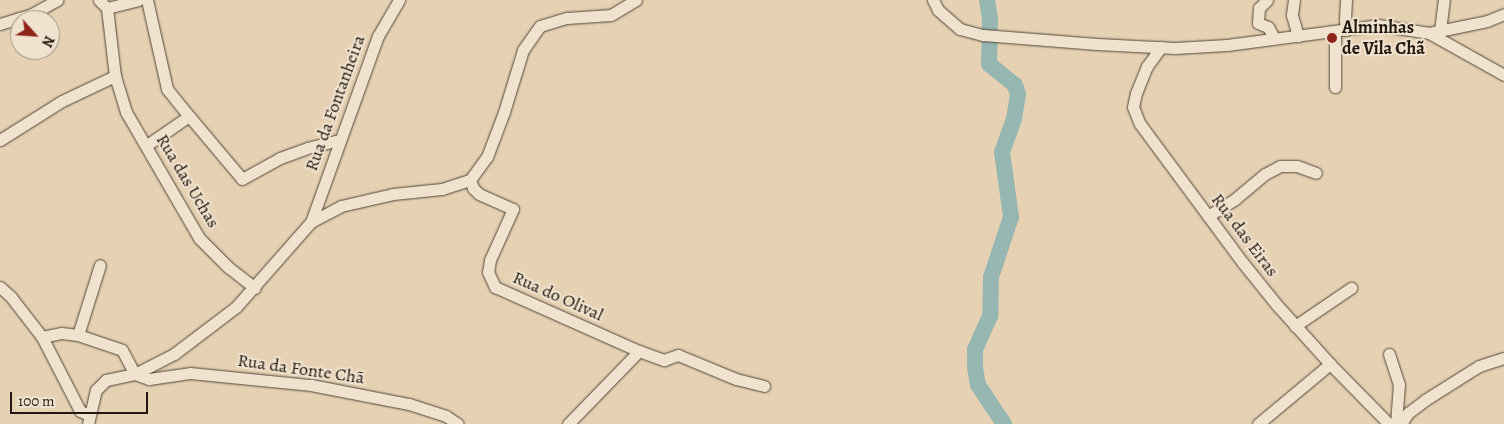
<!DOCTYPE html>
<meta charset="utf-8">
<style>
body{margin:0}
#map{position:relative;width:1504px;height:424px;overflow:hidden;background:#e6d2b3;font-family:Alegreya,serif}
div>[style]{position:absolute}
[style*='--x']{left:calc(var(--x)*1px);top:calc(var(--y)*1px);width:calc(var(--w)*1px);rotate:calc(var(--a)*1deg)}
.river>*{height:16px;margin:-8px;padding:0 8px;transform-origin:8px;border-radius:8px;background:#96b7b1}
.roads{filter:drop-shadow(0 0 1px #524639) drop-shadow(0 0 1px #524639)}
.minor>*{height:11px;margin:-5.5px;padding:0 5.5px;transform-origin:5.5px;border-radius:5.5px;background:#efe2ce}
.dots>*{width:14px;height:14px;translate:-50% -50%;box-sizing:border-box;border:2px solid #efe2ce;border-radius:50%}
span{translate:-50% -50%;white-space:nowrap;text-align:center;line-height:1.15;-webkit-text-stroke:4px #efe2ce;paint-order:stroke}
.poi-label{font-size:18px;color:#201810;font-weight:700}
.left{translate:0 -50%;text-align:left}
.street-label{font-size:18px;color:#201810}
.north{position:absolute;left:10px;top:10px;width:50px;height:50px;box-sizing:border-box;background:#efe2ce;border:1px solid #9c9182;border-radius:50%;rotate:116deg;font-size:14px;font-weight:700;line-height:20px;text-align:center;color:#201810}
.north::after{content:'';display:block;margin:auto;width:18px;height:22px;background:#8f2418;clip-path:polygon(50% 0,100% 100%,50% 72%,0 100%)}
.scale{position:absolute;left:10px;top:392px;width:138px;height:22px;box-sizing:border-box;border:2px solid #201810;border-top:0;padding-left:6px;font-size:15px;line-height:18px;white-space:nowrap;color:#201810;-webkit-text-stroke:4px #efe2ce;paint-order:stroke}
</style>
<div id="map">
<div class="river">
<i style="--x:987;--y:0;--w:18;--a:81"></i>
<i style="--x:990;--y:18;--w:46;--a:91.2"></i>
<i style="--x:989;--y:64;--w:33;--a:39"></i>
<i style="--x:1015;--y:85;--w:9;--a:72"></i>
<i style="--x:1018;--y:94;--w:25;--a:99"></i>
<i style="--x:1014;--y:119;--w:35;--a:110"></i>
<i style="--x:1002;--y:152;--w:66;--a:82.1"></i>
<i style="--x:1011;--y:217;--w:63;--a:108.4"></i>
<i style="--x:991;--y:277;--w:39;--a:91"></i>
<i style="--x:990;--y:316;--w:37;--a:114"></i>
<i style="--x:975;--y:350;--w:17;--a:90"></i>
<i style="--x:975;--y:367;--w:18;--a:81"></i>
<i style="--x:978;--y:385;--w:47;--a:56.3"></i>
</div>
<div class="roads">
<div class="minor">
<i style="--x:99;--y:0;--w:11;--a:45"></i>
<i style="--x:107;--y:8;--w:68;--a:83.3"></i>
<i style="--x:115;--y:76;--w:38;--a:73"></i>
<i style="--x:126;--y:112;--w:146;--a:59.9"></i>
<i style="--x:199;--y:238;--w:41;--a:45"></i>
<i style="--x:228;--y:267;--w:34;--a:38"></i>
<i style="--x:147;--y:0;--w:91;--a:77.3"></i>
<i style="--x:167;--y:89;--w:35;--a:51"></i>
<i style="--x:933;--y:0;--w:11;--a:63"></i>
<i style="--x:938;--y:10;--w:29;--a:41"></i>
<i style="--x:960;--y:29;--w:24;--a:15"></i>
<i style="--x:983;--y:35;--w:114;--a:4.5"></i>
<i style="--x:1097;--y:44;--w:78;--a:2.9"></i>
<i style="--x:1175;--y:48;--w:52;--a:-3.3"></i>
<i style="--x:1227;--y:45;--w:152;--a:-7.5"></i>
<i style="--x:1378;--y:25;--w:52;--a:8.9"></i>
<i style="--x:1429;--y:33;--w:86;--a:29.2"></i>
<i style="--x:1267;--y:0;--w:11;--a:135"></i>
<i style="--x:1259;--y:8;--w:15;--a:94"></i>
<i style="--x:1258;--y:23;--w:11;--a:22"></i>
<i style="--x:1268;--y:27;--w:13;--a:61"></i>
<i style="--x:1294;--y:0;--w:15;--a:98"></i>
<i style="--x:1292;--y:15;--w:22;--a:74"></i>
<i style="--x:1346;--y:0;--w:20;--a:93"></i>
<i style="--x:1345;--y:20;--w:10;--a:84"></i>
<i style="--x:107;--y:8;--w:32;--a:-14"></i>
<i style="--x:0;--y:24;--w:34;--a:-17"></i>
<i style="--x:32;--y:14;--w:29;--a:-29"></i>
<i style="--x:1440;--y:31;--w:31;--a:-83"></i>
<i style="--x:1335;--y:32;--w:55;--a:90"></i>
<i style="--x:1429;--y:33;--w:59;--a:-11.7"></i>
<i style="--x:1487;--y:21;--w:18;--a:-22"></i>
<i style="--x:1161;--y:47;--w:24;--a:126"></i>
<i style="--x:1147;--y:66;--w:29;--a:112"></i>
<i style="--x:1136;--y:93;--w:14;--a:102"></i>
<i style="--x:1133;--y:107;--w:18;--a:68"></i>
<i style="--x:1140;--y:124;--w:173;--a:53.5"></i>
<i style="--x:1243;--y:263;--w:53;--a:51.2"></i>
<i style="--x:1276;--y:304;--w:81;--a:48"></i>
<i style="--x:1330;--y:364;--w:84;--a:45.5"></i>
<i style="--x:0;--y:140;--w:73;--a:-32.2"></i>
<i style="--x:62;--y:101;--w:59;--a:-25.3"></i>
<i style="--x:147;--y:145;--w:51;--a:-34.6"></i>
<i style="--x:189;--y:116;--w:82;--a:49.9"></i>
<i style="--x:242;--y:179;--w:43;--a:-28.9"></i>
<i style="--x:280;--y:158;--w:29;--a:-20"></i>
<i style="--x:307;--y:148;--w:33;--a:-14"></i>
<i style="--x:470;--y:180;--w:9;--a:69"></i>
<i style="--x:473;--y:188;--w:8;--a:45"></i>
<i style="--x:479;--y:194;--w:37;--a:24"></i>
<i style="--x:513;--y:209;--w:56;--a:114.3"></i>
<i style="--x:490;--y:260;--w:12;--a:99"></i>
<i style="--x:488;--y:272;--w:17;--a:65"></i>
<i style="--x:495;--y:287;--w:158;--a:24"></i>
<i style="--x:639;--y:351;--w:102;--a:134.2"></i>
<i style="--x:1208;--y:216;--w:32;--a:-32"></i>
<i style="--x:1235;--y:199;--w:39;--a:-40"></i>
<i style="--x:1265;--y:174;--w:17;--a:-28"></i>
<i style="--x:1280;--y:166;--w:17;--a:0"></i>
<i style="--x:1297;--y:166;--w:20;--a:20"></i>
<i style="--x:311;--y:222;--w:198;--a:-70.2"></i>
<i style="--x:378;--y:36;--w:42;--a:-59.7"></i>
<i style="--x:0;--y:287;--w:15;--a:42"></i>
<i style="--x:11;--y:297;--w:51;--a:52.2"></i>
<i style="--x:42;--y:337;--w:83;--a:62.8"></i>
<i style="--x:80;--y:411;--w:10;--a:24"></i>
<i style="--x:1295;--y:326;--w:68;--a:-34.2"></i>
<i style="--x:78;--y:335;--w:73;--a:-72.6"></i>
<i style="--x:42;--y:337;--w:19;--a:-12"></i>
<i style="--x:61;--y:333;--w:17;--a:7"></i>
<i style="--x:78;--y:335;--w:46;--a:18.8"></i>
<i style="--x:122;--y:350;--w:27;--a:62"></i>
<i style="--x:135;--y:374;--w:15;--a:20"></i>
<i style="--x:149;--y:379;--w:41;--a:-8.3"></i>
<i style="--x:190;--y:373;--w:122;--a:5.7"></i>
<i style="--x:311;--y:385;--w:100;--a:11"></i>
<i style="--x:409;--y:404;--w:39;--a:18"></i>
<i style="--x:446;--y:416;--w:14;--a:34"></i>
<i style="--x:639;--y:351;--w:27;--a:20"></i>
<i style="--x:664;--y:360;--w:15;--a:-20"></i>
<i style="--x:678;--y:355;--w:63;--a:22.5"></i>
<i style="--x:736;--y:379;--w:29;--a:14"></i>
<i style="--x:1389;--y:354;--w:32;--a:72"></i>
<i style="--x:1399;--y:384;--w:40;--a:94.3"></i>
<i style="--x:88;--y:424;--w:35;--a:-77"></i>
<i style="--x:96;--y:390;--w:14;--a:-45"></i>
<i style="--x:106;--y:380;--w:30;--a:-12"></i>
<i style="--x:135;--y:374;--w:44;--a:-27.1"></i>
<i style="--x:174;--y:354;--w:78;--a:-37.2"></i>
<i style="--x:236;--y:307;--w:113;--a:-48.6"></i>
<i style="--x:311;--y:222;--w:34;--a:-28"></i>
<i style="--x:341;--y:206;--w:53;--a:-13"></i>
<i style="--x:393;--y:194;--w:49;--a:-5.8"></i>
<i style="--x:442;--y:189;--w:29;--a:-18"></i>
<i style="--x:470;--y:180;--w:29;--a:-54"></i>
<i style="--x:487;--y:157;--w:48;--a:-69.3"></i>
<i style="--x:504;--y:112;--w:65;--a:-73"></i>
<i style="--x:523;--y:50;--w:29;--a:-55"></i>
<i style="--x:540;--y:26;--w:28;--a:-17"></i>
<i style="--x:567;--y:18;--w:44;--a:-3.9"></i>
<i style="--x:611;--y:15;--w:29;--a:-31"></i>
<i style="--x:1258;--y:424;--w:94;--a:-39.8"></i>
<i style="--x:1401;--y:424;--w:13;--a:-58"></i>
<i style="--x:1408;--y:413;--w:21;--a:-37"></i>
<i style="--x:1425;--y:400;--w:64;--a:-32.2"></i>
<i style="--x:1479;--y:366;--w:26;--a:-18"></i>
</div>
</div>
<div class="dots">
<i style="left:1332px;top:38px;background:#8f2418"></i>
</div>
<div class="poi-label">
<span class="left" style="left:1342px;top:38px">Alminhas<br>de Vila Chã</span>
</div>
<div class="street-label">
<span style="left:335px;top:103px;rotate:-70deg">Rua da Fontanheira</span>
<span style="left:188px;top:181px;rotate:59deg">Rua das Uchas</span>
<span style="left:1245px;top:235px;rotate:53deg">Rua das Eiras</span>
<span style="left:558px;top:296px;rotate:24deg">Rua do Olival</span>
<span style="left:301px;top:369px;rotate:8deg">Rua da Fonte Chã</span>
</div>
<div class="north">N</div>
<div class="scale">100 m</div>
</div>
